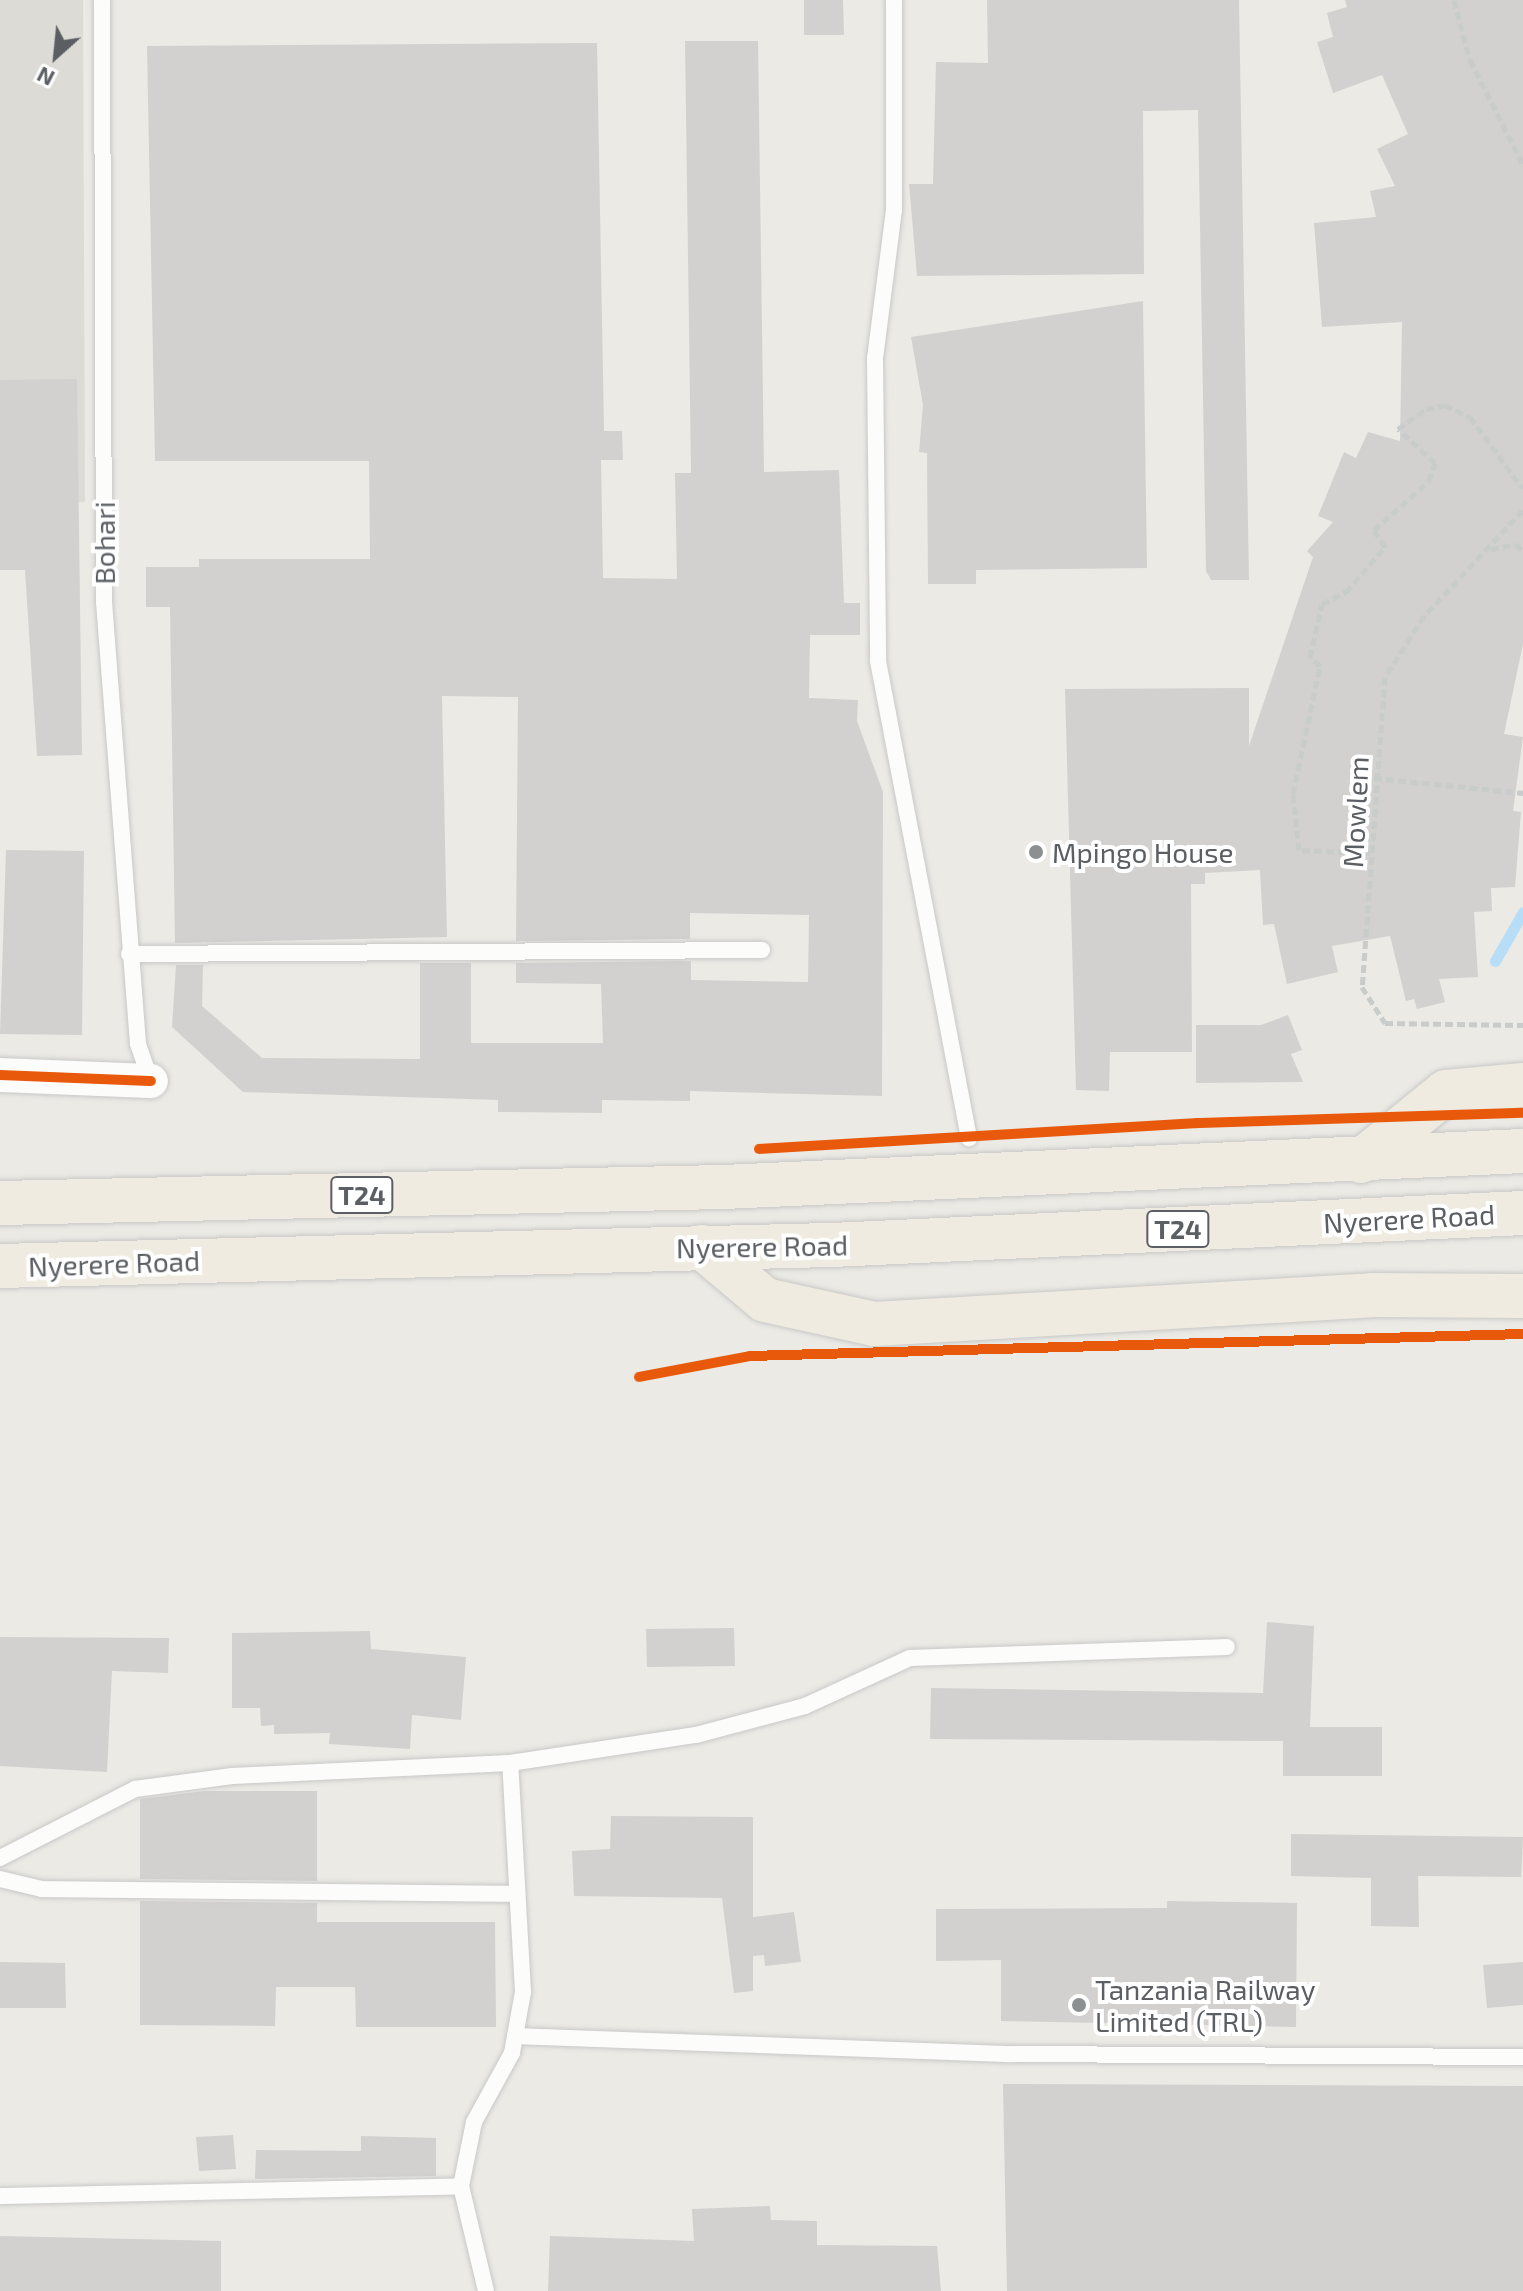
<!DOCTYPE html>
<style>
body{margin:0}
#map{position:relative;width:1523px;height:2291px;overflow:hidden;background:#ebeae5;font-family:"Exo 2",sans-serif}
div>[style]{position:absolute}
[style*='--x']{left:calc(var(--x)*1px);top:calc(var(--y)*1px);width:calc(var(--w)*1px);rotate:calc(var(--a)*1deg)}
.industrial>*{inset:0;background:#dcdbd6}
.stream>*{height:11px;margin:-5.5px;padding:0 5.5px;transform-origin:5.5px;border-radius:5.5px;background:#b7ddf7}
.building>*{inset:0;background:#d2d1cf}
.path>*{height:5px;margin-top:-2.5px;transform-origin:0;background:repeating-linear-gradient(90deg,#c8ccca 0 8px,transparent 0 12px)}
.roads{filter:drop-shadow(0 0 2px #c8c8c7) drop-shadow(0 0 2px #c8c8c7)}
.lane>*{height:16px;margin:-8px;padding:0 8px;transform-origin:8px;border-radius:8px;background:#fcfcfb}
.street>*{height:34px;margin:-17px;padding:0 17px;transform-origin:17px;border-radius:17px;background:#fcfcfb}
.highway>*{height:44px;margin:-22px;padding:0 22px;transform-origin:22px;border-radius:22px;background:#efebe0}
.cycleway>*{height:10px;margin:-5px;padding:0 5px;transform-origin:5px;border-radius:5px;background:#e8590c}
.dots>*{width:22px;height:22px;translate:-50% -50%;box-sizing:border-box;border:4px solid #fff;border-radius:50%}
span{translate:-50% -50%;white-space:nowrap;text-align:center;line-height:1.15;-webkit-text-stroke:8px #fff;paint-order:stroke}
.shield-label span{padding:2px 6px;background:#fff;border:2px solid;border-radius:6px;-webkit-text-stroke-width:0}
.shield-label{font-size:26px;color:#5b5f63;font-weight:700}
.street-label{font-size:28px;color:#5b5f63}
.poi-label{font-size:28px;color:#5b5f63}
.left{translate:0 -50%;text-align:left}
.north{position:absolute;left:16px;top:16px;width:80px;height:80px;-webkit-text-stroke:6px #fff;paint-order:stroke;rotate:207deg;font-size:22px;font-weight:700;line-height:32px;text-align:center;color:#5b5f63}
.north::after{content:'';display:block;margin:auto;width:28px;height:36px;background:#5b5f63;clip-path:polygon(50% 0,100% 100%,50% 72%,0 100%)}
</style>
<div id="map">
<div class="industrial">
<i style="clip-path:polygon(0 0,83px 0,85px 502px,0 508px)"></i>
</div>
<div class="stream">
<i style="--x:1495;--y:961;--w:56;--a:-60.3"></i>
</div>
<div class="building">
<i style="clip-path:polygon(804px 0,843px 0,844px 35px,804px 35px)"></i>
<i style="clip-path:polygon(987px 0,1239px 0,1249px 580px,1211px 580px,1206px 571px,1198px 110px,1143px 111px,1144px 274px,917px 276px,909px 184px,933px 184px,936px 62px,988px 63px)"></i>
<i style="clip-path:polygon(1345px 0,1523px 0,1523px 644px,1504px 734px,1523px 737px,1513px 811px,1521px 812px,1515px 887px,1491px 888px,1492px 911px,1474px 912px,1478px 977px,1439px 979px,1445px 1002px,1417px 1009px,1414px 999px,1406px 1001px,1390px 936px,1332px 946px,1338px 972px,1287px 984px,1274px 924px,1263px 925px,1260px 870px,1205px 873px,1205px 884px,1191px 884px,1192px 1052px,1110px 1052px,1109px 1091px,1076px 1090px,1065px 689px,1249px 688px,1249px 746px,1313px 557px,1307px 551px,1333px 522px,1318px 516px,1344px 452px,1356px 458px,1368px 432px,1400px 441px,1402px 322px,1322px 327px,1314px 223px,1376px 217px,1370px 191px,1395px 186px,1377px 149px,1408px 134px,1382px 75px,1333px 93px,1317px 42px,1333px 37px,1327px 13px,1347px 7px)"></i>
<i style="clip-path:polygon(685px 41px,758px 41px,764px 472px,839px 470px,844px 603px,860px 603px,860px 635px,810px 635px,809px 698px,858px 700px,857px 721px,883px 792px,882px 1096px,690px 1091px,690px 1101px,602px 1100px,602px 1113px,498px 1112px,498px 1100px,243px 1092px,172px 1027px,176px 965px,203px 965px,202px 1006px,262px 1058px,420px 1059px,420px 963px,471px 963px,471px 1043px,603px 1043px,601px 984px,516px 983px,516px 963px,691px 961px,691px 980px,808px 982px,809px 915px,690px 913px,690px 939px,516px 941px,518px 697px,442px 696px,447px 937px,175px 943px,170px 607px,146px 607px,146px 567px,199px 567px,199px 559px,370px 559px,369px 461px,155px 461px,147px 46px,597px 43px,604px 431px,622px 431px,623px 460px,601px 460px,603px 578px,677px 579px,675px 473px,691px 473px)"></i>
<i style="clip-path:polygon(1143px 301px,1147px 568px,976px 570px,976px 584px,928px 584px,927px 453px,919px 452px,923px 405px,911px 337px)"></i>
<i style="clip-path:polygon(77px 379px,82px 755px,37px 756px,25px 570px,0 570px,0 380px)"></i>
<i style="clip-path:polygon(6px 850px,84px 851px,82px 1035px,0 1034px)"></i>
<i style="clip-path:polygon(1288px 1015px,1302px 1050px,1291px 1054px,1303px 1082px,1196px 1083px,1196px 1025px,1261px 1025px)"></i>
<i style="clip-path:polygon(1267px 1622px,1314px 1626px,1310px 1727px,1382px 1727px,1382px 1776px,1283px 1776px,1283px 1741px,930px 1739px,931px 1688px,1263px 1693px)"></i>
<i style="clip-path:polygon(734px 1628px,735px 1666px,647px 1667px,646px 1629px)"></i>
<i style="clip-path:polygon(370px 1631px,371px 1649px,466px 1657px,461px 1720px,412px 1715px,410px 1749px,329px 1744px,330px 1733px,274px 1734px,274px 1725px,261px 1726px,260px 1708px,232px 1708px,232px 1633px)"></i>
<i style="clip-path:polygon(0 1637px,169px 1638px,168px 1673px,112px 1671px,107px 1772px,0 1766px)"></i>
<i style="clip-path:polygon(205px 1791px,317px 1791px,317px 1881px,140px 1879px,140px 1799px)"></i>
<i style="clip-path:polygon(611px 1816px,753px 1817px,753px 1917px,794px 1912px,801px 1962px,765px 1966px,764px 1955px,753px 1956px,753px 1991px,734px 1993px,722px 1898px,574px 1896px,572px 1851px,610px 1849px)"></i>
<i style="clip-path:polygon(1291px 1834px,1523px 1837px,1521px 1877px,1418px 1876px,1419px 1927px,1371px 1926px,1371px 1878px,1291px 1876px)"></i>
<i style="clip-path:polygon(140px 1901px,317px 1903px,317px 1922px,495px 1922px,496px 2027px,356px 2027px,355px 1987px,276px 1987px,275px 2026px,140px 2025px)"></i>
<i style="clip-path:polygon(1167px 1901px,1297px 1903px,1296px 2027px,1001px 2021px,1001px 1960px,936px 1961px,936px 1909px,1167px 1908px)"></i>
<i style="clip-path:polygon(0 1962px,65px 1963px,66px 2008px,0 2008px)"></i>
<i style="clip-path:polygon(1523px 1962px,1523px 2005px,1487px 2008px,1483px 1965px)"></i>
<i style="clip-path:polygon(1003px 2084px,1523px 2086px,1523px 2291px,1007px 2291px)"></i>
<i style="clip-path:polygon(233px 2135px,236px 2169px,199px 2171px,196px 2137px)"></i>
<i style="clip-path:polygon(361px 2136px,436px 2138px,436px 2176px,255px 2179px,256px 2150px,361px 2151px)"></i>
<i style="clip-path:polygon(770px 2206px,771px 2220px,817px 2221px,817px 2245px,937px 2246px,941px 2291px,548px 2291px,550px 2236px,694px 2241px,692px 2209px)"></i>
<i style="clip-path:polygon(0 2236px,221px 2241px,221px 2291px,0 2291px)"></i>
</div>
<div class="path">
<i style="--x:1454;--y:0;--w:62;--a:75.1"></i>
<i style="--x:1470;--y:60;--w:118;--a:63.2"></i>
<i style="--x:1523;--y:510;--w:145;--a:133"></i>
<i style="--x:1424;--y:616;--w:72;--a:122.6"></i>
<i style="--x:1385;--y:677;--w:311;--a:94.2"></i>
<i style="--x:1362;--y:987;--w:43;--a:57.4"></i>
<i style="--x:1385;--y:1023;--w:138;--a:0.8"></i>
<i style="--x:1491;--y:549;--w:25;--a:-11"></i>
<i style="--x:1516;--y:544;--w:11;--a:49"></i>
<i style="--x:1374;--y:778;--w:150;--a:5.7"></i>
<i style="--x:1370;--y:853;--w:71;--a:-177.6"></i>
<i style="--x:1299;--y:850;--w:56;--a:-96.1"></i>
<i style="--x:1293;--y:794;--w:131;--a:-78.1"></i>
<i style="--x:1320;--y:666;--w:13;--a:-138"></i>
<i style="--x:1310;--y:657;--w:54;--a:-77.2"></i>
<i style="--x:1322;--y:604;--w:27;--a:-27"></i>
<i style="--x:1346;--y:592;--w:60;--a:-49.1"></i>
<i style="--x:1385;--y:547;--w:20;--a:-123"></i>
<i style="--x:1374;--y:530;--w:74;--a:-41.7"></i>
<i style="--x:1429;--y:481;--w:19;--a:-72"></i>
<i style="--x:1435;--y:463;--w:50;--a:-137.4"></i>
<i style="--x:1398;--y:429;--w:34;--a:-36"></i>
<i style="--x:1426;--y:409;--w:19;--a:-12"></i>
<i style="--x:1445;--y:405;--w:28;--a:26"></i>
<i style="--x:1470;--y:417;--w:89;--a:53.6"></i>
</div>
<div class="roads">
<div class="lane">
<i style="--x:102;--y:0;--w:602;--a:89.81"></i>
<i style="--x:104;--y:602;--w:443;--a:85.6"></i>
<i style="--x:138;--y:1044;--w:39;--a:71"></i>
<i style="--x:894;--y:0;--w:210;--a:90"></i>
<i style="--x:894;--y:210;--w:149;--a:97.3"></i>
<i style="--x:875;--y:358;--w:303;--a:89.4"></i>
<i style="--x:878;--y:661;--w:486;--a:79.2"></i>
<i style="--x:129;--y:954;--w:633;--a:-0.36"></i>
<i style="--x:0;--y:1858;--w:152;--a:-27.1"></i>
<i style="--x:135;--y:1789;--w:98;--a:-7.6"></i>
<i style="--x:232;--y:1776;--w:278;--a:-2.7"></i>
<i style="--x:510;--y:1763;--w:188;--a:-8.6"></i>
<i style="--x:696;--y:1735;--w:113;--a:-14.9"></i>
<i style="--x:805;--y:1706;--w:115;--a:-24.6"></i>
<i style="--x:910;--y:1658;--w:317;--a:-2"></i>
<i style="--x:0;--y:1879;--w:43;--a:13.4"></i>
<i style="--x:42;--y:1889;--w:475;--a:0.6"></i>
<i style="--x:515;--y:2036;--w:496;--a:2.1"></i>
<i style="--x:1011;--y:2054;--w:512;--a:0.34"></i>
<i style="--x:0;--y:2196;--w:461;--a:-1.2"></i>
<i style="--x:486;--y:2291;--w:108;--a:-103.4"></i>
<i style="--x:461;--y:2186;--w:65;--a:-78.5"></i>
<i style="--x:474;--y:2122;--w:79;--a:-61.2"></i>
<i style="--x:512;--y:2053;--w:62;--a:-79.8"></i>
<i style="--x:523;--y:1992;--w:229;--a:-93.2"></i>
</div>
<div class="street">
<i style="--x:0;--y:1075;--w:151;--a:2.3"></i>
</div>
<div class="highway">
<i style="--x:1361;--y:1161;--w:109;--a:-39.1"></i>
<i style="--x:1446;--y:1092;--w:77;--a:-5.2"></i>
<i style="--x:0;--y:1203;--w:724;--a:-1.27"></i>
<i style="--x:724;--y:1187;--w:800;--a:-2.58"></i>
<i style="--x:702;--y:1247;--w:82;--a:40.1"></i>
<i style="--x:765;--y:1300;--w:112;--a:12.4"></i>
<i style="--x:874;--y:1324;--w:499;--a:-3.3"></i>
<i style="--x:1372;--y:1295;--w:151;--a:0.4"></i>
<i style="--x:0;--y:1266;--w:832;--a:-1.45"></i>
<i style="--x:832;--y:1245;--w:692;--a:-2.65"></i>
</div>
</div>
<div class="cycleway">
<i style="--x:0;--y:1075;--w:151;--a:2.3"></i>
<i style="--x:759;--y:1149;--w:439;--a:-3.4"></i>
<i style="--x:1197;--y:1123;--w:326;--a:-1.8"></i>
<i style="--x:639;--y:1377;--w:113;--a:-10.7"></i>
<i style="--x:750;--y:1356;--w:773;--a:-1.63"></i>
</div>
<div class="dots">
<i style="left:1036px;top:852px;background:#8d9090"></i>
<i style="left:1079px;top:2005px;background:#8d9090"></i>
</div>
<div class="shield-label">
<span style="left:362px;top:1195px">T24</span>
<span style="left:1178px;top:1229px">T24</span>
</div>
<div class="street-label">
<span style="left:104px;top:543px;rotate:-90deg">Bohari</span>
<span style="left:1355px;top:812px;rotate:-87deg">Mowlem</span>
<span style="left:1409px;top:1218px;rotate:-3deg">Nyerere Road</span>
<span style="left:762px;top:1246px;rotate:-1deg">Nyerere Road</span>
<span style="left:114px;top:1263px;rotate:-2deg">Nyerere Road</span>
</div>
<div class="poi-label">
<span class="left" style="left:1052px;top:852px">Mpingo House</span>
<span class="left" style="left:1095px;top:2005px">Tanzania Railway<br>Limited (TRL)</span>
</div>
<div class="north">N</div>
</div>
